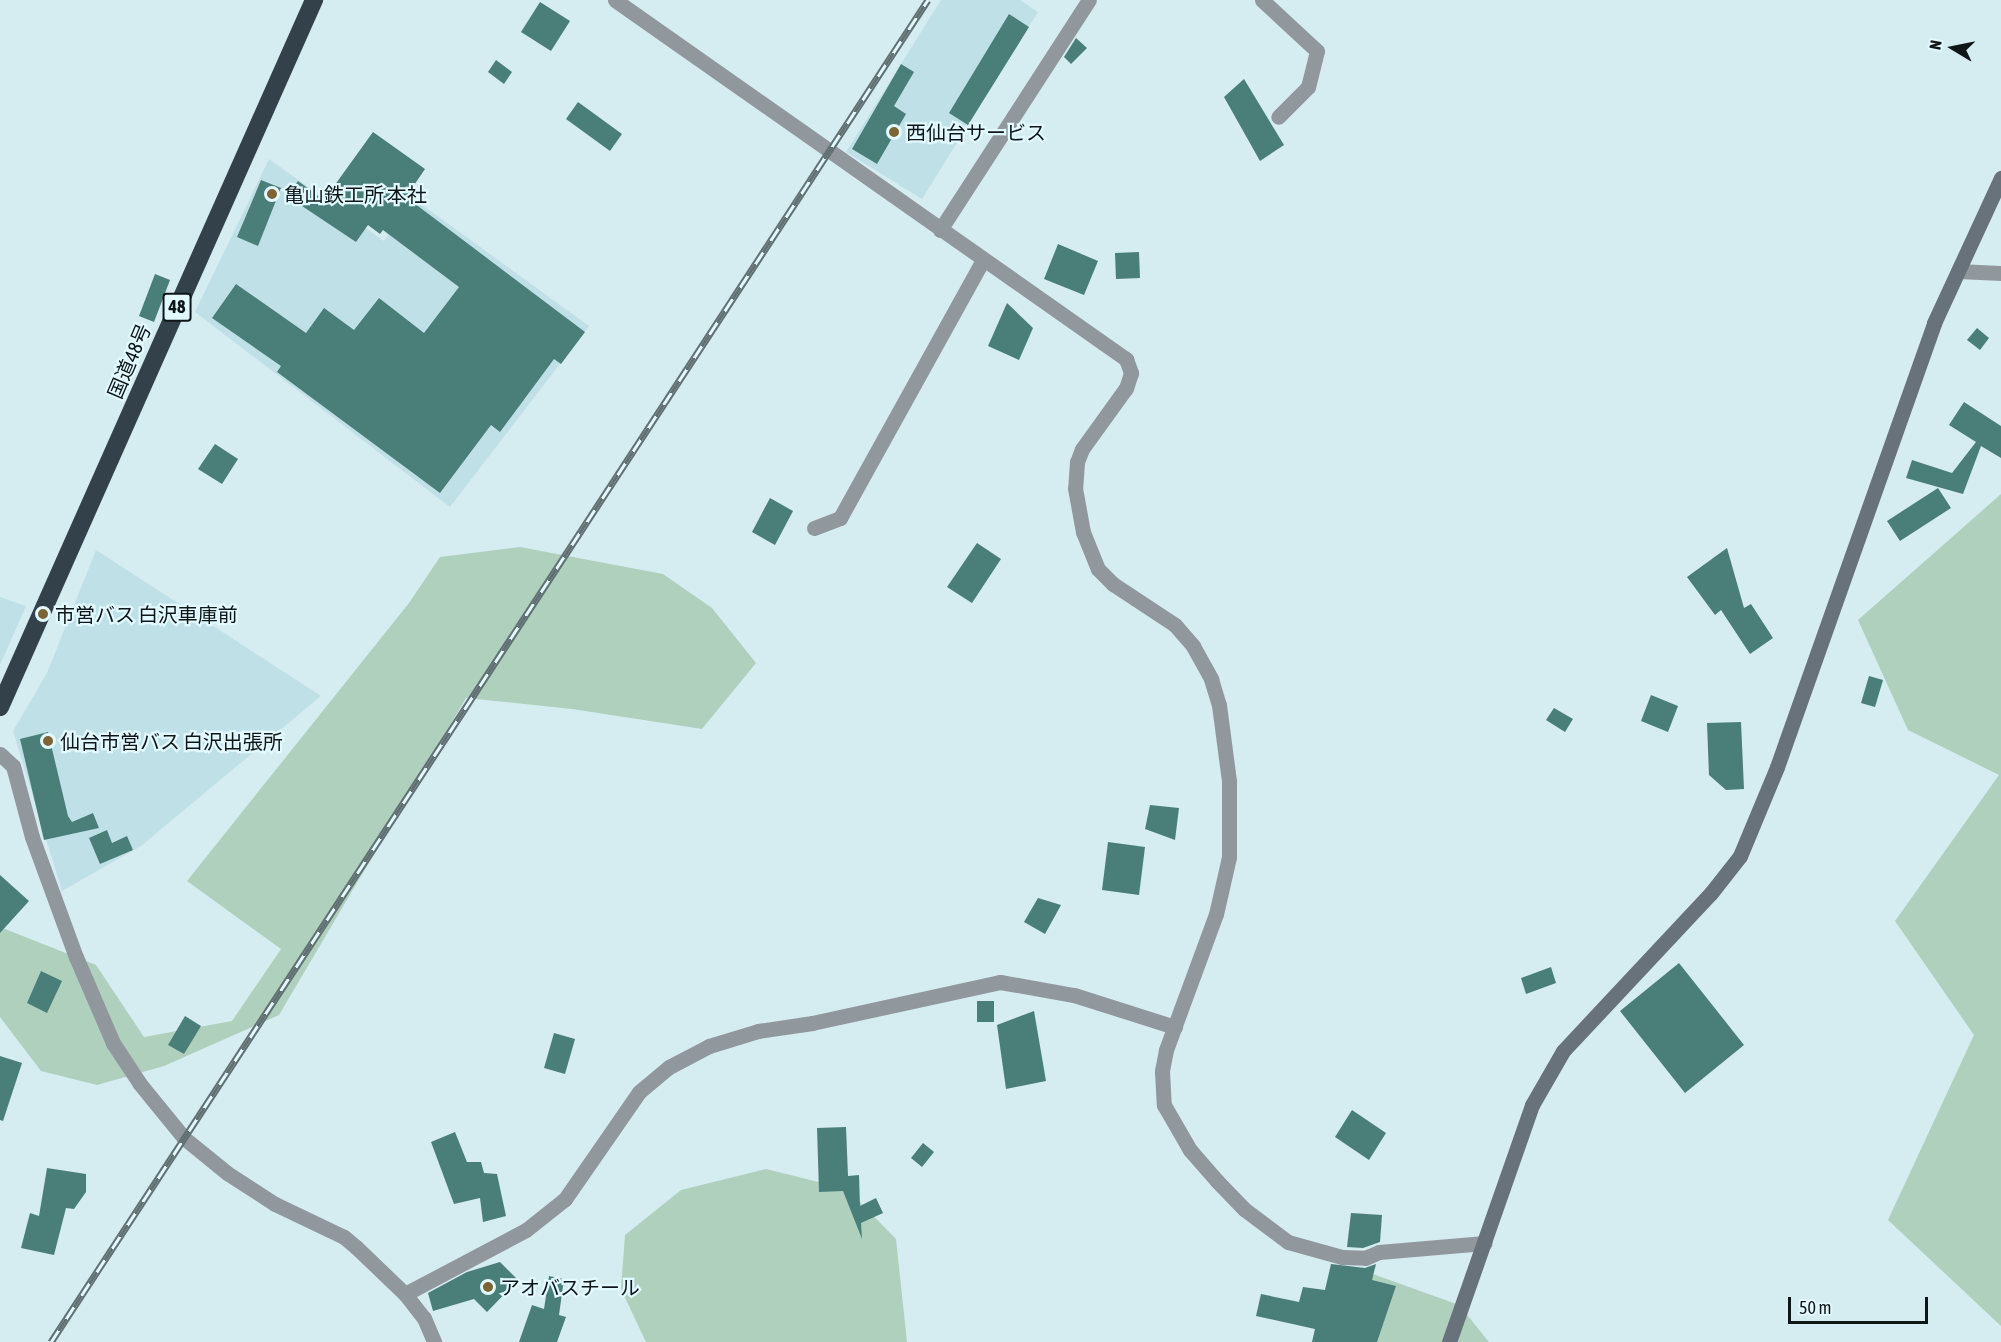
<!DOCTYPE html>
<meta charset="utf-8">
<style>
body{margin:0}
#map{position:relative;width:2001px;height:1342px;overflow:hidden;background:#d5ecf1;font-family:"Asap Condensed","Noto Sans JP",sans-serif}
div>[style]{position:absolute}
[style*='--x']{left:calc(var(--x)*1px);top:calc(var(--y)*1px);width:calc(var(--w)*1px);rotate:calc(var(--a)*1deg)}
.built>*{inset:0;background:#c0e0e8}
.green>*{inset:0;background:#b0d0be}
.building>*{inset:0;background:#4a7e79}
.street>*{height:15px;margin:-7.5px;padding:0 7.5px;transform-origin:7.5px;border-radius:7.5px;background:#91989d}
.secondary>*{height:15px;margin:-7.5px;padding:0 7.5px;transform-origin:7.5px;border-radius:7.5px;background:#68727a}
.highway>*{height:18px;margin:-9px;padding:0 9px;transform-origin:9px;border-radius:9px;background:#33414b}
.rail>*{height:7px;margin-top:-3.5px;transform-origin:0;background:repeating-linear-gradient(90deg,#e2f9ff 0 14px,#617073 0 28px);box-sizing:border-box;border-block:2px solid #617073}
.dots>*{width:16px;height:16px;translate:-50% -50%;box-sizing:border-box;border:3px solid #e2f9ff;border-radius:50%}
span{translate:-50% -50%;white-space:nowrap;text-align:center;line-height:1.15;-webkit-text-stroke:4.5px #e2f9ff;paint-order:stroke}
.shield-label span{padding:2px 4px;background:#e2f9ff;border:2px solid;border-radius:4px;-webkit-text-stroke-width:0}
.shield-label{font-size:18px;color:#0e1618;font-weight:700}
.poi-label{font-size:20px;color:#0e1618}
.left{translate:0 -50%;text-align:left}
.street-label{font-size:20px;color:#0e1618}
.north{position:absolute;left:1923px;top:18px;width:60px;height:60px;-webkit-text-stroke:4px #e2f9ff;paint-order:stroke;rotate:280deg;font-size:16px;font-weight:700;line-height:24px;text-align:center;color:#0e1618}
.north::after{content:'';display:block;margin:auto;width:21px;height:27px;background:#0e1618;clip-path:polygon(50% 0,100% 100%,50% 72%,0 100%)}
.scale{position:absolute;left:1788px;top:1297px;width:140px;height:27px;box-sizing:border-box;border:3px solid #0e1618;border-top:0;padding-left:8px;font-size:18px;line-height:21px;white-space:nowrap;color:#0e1618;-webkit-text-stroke:4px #e2f9ff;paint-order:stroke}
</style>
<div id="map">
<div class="built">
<i style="clip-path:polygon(941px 0,1020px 0,1038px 12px,922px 199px,846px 152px)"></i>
<i style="clip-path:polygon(269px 159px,384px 241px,414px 199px,589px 326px,450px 507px,195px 312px)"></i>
<i style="clip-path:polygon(96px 550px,321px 696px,141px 846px,62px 891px,13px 731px,47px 673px)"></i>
<i style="clip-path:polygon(0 597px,26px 606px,0 665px)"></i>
</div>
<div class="green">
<i style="clip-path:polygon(2001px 494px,2001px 1326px,1888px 1220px,1974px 1035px,1895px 921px,1999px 775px,1908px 730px,1858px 620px)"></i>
<i style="clip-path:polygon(520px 547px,663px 574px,712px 608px,756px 663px,702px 729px,572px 709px,466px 698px,279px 1015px,164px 1066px,97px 1085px,41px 1071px,0 1017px,0 927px,96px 965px,144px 1037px,232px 1021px,281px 949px,187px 881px,409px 603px,440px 557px)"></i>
<i style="clip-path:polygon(766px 1169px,847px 1189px,896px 1239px,907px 1342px,646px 1342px,621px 1289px,625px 1235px,681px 1190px)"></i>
<i style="clip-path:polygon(1373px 1274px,1459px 1305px,1489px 1342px,1346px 1342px)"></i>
</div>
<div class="building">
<i style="clip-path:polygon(540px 2px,570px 21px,551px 51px,521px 32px)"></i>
<i style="clip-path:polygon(1009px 14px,1029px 27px,968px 125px,949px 113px)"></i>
<i style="clip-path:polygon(1076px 38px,1087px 48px,1071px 64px,1064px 57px)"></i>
<i style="clip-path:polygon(496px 60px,512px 72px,504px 84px,488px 72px)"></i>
<i style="clip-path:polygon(901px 64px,914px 72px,894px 106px,906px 114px,877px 164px,852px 149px)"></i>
<i style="clip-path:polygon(1244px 79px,1284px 145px,1260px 161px,1224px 97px)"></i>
<i style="clip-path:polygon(578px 102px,622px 134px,610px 151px,566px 119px)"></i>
<i style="clip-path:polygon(373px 132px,425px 169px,406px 197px,585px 332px,561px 364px,554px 359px,500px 432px,491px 425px,440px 493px,277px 372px,281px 366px,212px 318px,236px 284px,306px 333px,324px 308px,354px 330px,379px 298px,424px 333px,459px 287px,383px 230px,380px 234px,368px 225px,356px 242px,287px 196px,298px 181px,324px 200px)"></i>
<i style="clip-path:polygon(261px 180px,281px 188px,258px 246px,237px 237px)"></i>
<i style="clip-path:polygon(1058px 244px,1098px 261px,1084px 295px,1044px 279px)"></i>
<i style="clip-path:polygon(1139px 252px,1140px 278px,1116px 279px,1115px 253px)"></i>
<i style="clip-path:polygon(155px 274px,170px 280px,154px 322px,139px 316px)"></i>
<i style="clip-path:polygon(1007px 303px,1033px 328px,1019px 360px,988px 346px)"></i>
<i style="clip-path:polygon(1977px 328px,1989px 338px,1980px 350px,1967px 340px)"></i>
<i style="clip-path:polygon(1964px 402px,2001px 426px,2001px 458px,1981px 446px,1963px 494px,1906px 478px,1912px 460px,1952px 473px,1976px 442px,1949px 425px)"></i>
<i style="clip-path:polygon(215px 444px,238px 459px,222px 484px,198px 469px)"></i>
<i style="clip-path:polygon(1938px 488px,1951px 508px,1900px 541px,1887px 521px)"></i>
<i style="clip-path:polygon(770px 498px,793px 511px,775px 545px,752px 532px)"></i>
<i style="clip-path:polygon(977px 543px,1001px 559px,972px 603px,947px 587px)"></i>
<i style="clip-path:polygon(1727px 548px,1744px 608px,1751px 604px,1773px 638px,1750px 654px,1721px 610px,1715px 615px,1687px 577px)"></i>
<i style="clip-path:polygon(1869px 676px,1883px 680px,1875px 707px,1861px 703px)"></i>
<i style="clip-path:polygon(1651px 695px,1678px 706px,1668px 732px,1641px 721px)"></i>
<i style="clip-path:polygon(1554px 708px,1573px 719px,1565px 732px,1546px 720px)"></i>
<i style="clip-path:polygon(1741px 722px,1744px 789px,1726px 790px,1709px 775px,1707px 723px)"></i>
<i style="clip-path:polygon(48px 732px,68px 816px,72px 822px,93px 813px,99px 828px,44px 840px,20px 739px)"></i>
<i style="clip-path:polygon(1150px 805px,1179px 808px,1175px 840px,1145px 829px)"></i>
<i style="clip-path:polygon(107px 830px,112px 843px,127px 836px,133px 850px,100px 864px,89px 838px)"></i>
<i style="clip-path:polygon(1108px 842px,1145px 847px,1139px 895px,1102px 890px)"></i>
<i style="clip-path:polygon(0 875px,29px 901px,0 933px)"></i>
<i style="clip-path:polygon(1038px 898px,1061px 905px,1045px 934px,1024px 922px)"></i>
<i style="clip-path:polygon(1679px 963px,1744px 1045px,1685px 1093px,1620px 1011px)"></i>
<i style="clip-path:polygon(1551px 967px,1556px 983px,1526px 994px,1521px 978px)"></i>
<i style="clip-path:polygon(41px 971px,62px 981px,47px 1013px,27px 1003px)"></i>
<i style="clip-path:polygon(977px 1001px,994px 1001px,994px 1022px,977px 1022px)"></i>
<i style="clip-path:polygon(1034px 1011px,1046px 1081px,1006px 1089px,997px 1025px)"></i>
<i style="clip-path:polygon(185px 1016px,201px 1026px,184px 1054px,168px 1045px)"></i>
<i style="clip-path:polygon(554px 1033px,575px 1039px,565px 1074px,544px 1068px)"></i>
<i style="clip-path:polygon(0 1056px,22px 1063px,3px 1121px,0 1120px)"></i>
<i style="clip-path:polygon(1352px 1110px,1386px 1133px,1369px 1160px,1335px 1137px)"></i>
<i style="clip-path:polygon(846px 1127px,848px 1176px,859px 1175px,860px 1206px,876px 1198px,883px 1213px,861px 1223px,862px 1239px,843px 1191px,819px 1192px,817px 1128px)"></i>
<i style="clip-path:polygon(455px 1132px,467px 1162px,481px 1162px,484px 1173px,497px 1174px,506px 1216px,483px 1222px,480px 1198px,454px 1204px,431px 1142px)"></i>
<i style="clip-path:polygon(923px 1143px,934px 1152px,922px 1167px,911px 1158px)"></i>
<i style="clip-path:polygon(47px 1168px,86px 1174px,86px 1192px,74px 1209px,66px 1208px,54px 1255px,21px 1248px,30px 1213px,39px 1216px)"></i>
<i style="clip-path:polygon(1351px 1213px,1382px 1215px,1380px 1242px,1363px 1248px,1347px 1247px)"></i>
<i style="clip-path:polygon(500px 1262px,518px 1280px,487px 1312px,474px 1299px,433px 1311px,428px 1293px,467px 1272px)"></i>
<i style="clip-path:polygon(1331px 1264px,1365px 1268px,1376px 1264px,1372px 1280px,1396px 1286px,1377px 1342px,1312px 1342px,1315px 1329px,1256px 1316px,1261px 1294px,1299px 1302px,1303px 1287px,1325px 1290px)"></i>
<i style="clip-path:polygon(549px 1276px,564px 1279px,559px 1315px,566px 1317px,557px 1342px,519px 1342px,532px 1305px,544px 1309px)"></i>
</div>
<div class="street">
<i style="--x:615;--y:0;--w:625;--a:35.09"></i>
<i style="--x:1126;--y:359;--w:15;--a:70"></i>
<i style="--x:1131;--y:373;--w:16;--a:108"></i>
<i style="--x:1126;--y:388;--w:75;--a:125.8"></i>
<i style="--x:1082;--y:449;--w:14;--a:111"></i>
<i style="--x:1077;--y:462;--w:26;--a:94"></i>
<i style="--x:1075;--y:488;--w:45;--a:79.7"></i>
<i style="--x:1083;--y:532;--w:40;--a:68"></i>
<i style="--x:1098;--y:569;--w:21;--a:45"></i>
<i style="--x:1113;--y:584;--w:74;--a:33.5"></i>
<i style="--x:1175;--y:625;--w:28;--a:49"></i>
<i style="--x:1193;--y:646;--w:38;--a:61"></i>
<i style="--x:1211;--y:679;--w:27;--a:73"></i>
<i style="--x:1219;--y:705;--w:77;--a:82.5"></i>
<i style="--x:1229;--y:781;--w:76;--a:90"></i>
<i style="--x:1229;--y:857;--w:58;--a:102.8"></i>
<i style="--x:1216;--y:914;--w:145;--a:110.2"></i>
<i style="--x:1166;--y:1050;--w:21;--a:101"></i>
<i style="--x:1162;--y:1071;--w:34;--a:87"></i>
<i style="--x:1164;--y:1105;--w:52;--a:60"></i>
<i style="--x:1190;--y:1150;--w:41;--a:48.9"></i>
<i style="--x:1217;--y:1181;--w:39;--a:46"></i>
<i style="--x:1244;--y:1209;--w:55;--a:36.9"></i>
<i style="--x:1288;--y:1242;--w:56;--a:15.5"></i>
<i style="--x:1342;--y:1257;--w:23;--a:2"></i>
<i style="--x:1365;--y:1258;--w:15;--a:-23"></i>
<i style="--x:1379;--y:1252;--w:106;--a:-4.9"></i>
<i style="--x:1262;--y:0;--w:75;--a:42.8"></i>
<i style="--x:1317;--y:51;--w:37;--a:104"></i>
<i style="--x:1308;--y:87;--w:42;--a:135"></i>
<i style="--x:940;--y:230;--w:274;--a:-57.1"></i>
<i style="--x:1958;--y:271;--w:43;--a:2.7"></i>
<i style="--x:814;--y:528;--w:28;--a:-21"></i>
<i style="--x:840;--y:518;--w:295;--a:-61"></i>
<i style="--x:0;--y:754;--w:18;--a:43"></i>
<i style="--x:13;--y:766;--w:73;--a:75"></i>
<i style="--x:32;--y:837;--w:128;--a:69.9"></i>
<i style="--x:76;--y:957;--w:94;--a:66.7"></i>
<i style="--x:113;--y:1043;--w:49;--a:56.6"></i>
<i style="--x:140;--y:1084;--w:70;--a:50.8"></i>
<i style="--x:184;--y:1138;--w:55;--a:39.1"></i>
<i style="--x:227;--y:1173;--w:57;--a:32.9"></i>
<i style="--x:275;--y:1204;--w:76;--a:25.6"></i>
<i style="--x:344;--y:1237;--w:16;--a:40"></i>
<i style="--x:356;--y:1247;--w:68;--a:43.8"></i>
<i style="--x:405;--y:1294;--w:31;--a:52"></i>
<i style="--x:424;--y:1318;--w:26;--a:67"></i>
<i style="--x:405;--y:1294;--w:137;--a:-27.9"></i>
<i style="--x:526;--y:1230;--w:50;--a:-38.5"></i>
<i style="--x:565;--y:1199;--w:130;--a:-55.3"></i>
<i style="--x:639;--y:1092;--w:39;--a:-40"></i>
<i style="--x:669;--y:1067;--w:45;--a:-27.7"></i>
<i style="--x:709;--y:1046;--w:51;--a:-17"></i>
<i style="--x:758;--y:1031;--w:55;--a:-8.4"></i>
<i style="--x:812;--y:1023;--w:192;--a:-12.3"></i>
<i style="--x:1000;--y:982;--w:75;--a:10"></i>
<i style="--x:1074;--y:995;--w:106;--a:17.6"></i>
</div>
<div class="secondary">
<i style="--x:1449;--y:1342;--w:251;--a:-70.7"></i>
<i style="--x:1532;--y:1105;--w:62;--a:-60.1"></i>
<i style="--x:1563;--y:1051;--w:216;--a:-46.9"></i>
<i style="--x:1711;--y:893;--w:47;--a:-51.9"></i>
<i style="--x:1740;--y:856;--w:96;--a:-67.4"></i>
<i style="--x:1777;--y:767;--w:471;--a:-70.5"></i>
<i style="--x:1934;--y:323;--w:160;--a:-65.2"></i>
</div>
<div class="highway">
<i style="--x:0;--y:707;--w:774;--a:-66.05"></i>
</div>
<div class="rail">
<i style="--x:51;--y:1342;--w:1603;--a:-56.84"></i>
</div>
<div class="dots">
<i style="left:894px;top:132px;background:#7c6434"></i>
<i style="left:272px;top:194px;background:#7c6434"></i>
<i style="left:43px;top:614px;background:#7c6434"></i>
<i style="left:48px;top:741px;background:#7c6434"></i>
<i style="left:488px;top:1287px;background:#7c6434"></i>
</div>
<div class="shield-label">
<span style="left:177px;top:307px">48</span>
</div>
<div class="poi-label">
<span class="left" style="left:906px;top:132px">西仙台サービス</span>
<span class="left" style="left:284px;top:194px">亀山鉄工所 本社</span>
<span class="left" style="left:55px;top:614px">市営バス 白沢車庫前</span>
<span class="left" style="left:60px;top:741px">仙台市営バス 白沢出張所</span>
<span class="left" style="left:500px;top:1287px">アオバスチール</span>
</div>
<div class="street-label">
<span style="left:129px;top:361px;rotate:-67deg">国道48号</span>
</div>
<div class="north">N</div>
<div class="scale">50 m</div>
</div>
